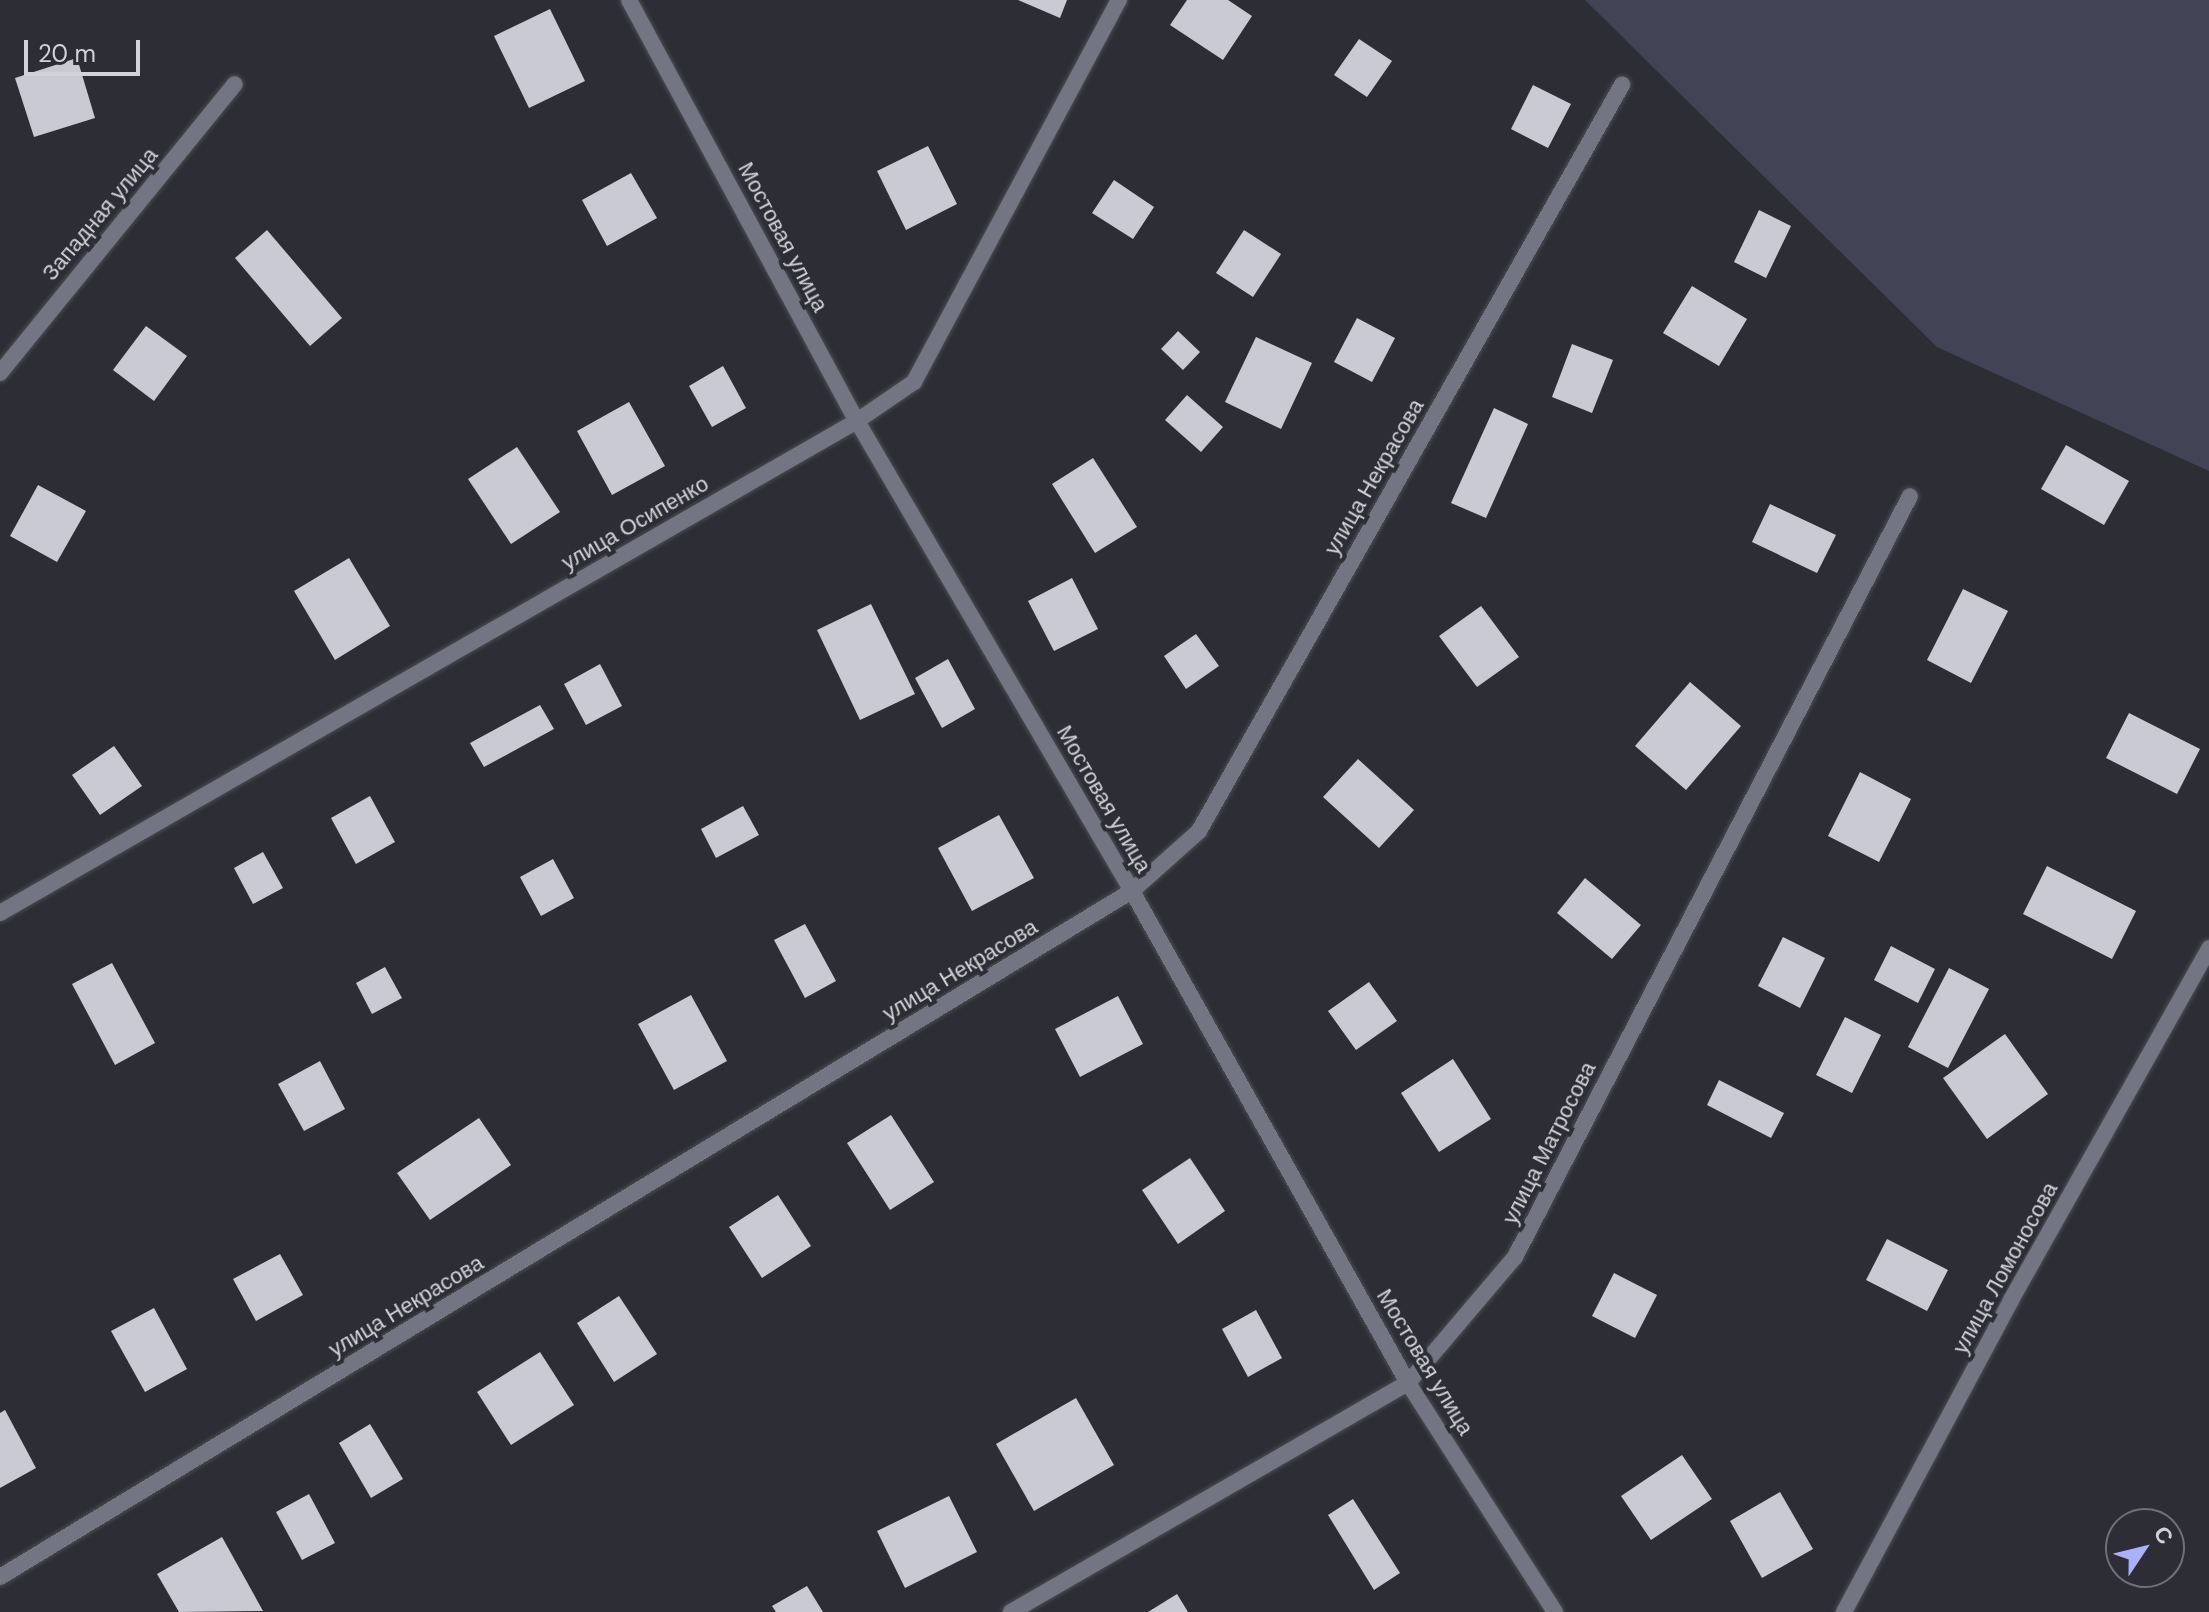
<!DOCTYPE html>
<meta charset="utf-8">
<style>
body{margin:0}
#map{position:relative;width:2209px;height:1612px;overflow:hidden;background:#2d2e35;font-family:"DM Sans",sans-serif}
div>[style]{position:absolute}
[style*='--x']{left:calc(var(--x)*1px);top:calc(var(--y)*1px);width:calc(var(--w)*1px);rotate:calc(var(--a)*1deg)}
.green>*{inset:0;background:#424456}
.building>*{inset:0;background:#c9cad4}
.roads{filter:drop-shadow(0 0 2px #4b4c52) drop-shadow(0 0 2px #4b4c52)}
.minor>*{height:16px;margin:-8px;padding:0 8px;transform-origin:8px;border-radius:8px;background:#747582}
span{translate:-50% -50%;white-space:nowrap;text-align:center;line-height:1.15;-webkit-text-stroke:8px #2d2e35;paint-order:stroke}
.street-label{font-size:22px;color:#d2d3d8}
.north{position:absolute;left:2105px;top:1508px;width:80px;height:80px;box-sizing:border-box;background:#2d2e35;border:2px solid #6f7076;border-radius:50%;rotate:55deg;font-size:22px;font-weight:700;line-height:32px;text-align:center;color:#d2d3d8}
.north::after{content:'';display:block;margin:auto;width:28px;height:36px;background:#aab0fb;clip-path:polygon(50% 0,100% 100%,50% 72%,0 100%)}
.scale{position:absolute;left:24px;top:40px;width:116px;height:36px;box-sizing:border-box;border:4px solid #d2d3d8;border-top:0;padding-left:10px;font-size:24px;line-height:28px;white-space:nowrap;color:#d2d3d8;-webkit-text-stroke:6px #2d2e35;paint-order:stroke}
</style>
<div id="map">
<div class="green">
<i style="clip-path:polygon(1585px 0,2209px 0,2209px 471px,1937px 347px)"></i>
</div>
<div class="building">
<i style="clip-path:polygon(1018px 0,1067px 0,1060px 18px)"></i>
<i style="clip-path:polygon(1187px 0,1228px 0,1252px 16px,1223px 60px,1170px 25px)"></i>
<i style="clip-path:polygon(550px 9px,585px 81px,529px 108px,494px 36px)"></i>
<i style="clip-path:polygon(1359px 39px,1392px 61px,1367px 97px,1334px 75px)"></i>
<i style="clip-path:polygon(77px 58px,95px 118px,34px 137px,15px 78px)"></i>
<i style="clip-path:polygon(1533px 85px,1571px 104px,1548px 148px,1511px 129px)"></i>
<i style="clip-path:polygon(928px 146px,957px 204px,906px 230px,877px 171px)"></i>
<i style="clip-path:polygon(631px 173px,657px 218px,607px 246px,582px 200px)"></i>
<i style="clip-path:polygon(1114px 180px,1154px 207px,1133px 239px,1092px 213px)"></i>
<i style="clip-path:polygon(1759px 210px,1791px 226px,1766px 278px,1734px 262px)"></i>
<i style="clip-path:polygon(267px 230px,342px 318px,310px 346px,235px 258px)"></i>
<i style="clip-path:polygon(1244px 230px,1281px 254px,1253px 297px,1216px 273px)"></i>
<i style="clip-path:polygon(1692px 286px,1747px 319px,1719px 366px,1663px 333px)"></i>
<i style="clip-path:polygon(1357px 318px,1395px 338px,1372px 382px,1334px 362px)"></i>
<i style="clip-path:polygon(146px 326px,187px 356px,154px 401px,113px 370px)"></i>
<i style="clip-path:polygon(1178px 331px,1200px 352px,1183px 370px,1161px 349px)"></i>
<i style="clip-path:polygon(1256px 337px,1312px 363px,1281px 429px,1225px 402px)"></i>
<i style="clip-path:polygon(1572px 344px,1613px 360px,1592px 413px,1552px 397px)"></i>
<i style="clip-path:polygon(723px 366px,746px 408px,712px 427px,689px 386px)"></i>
<i style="clip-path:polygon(1187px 395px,1223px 427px,1201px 452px,1165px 420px)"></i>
<i style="clip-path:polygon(629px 402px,665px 466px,612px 495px,577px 431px)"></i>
<i style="clip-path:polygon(1494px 408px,1528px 424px,1486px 518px,1451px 503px)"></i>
<i style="clip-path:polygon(2066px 445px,2129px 481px,2104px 525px,2041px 489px)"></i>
<i style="clip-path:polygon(517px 447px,560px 512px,511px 544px,468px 479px)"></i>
<i style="clip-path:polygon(1093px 458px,1137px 527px,1095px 553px,1052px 484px)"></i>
<i style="clip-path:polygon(38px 485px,86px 511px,57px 562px,10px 536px)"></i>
<i style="clip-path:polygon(1770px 504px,1836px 535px,1817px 573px,1752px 542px)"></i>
<i style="clip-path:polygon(349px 558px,390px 626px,335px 660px,294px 591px)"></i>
<i style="clip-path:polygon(1072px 578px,1098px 629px,1054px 651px,1028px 601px)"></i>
<i style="clip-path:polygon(1963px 589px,2008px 611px,1971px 683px,1927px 660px)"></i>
<i style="clip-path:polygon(871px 604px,915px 694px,860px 720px,817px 630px)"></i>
<i style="clip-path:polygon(1481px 606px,1519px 657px,1477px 687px,1439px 636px)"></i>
<i style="clip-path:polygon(1196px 634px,1219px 666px,1186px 689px,1164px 656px)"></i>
<i style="clip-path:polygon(948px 659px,975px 709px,942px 728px,915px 678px)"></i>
<i style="clip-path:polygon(600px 664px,622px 706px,586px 725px,564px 684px)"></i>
<i style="clip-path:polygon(1690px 682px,1741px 726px,1686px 790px,1635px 746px)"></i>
<i style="clip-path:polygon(540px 705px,554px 729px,484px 767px,470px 743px)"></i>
<i style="clip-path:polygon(2129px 713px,2200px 749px,2177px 794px,2106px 758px)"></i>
<i style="clip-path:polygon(114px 746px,142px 786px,100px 815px,72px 775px)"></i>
<i style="clip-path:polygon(1358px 759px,1414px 810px,1379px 848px,1323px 797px)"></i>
<i style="clip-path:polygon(1860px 772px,1911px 799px,1879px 862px,1828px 836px)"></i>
<i style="clip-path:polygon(370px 796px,395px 842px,356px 864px,331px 818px)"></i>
<i style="clip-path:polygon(743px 806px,759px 835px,716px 858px,701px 829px)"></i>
<i style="clip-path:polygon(999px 815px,1034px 878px,972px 911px,938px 848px)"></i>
<i style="clip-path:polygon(263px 852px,283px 888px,253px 904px,234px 868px)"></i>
<i style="clip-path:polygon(553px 859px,574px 898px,541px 916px,520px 877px)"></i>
<i style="clip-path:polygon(2047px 866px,2136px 911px,2112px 959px,2023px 914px)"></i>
<i style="clip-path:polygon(1585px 878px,1641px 925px,1612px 959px,1557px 913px)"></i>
<i style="clip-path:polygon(805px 924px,836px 981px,805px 998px,774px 940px)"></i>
<i style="clip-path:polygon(1783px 937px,1825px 958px,1800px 1008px,1758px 986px)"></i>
<i style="clip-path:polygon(1891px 946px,1935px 969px,1918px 1003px,1874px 980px)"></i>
<i style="clip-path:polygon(112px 963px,155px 1043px,115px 1065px,72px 984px)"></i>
<i style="clip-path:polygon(385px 967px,402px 998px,372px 1014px,356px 983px)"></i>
<i style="clip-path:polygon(1949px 968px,1989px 989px,1948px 1068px,1908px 1047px)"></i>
<i style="clip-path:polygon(1369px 982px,1397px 1021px,1356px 1050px,1328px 1011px)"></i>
<i style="clip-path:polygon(691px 995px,727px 1061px,674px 1090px,638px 1024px)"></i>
<i style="clip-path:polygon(1118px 996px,1143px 1044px,1080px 1077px,1055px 1029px)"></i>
<i style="clip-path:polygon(1845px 1017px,1881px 1035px,1852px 1093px,1816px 1075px)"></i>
<i style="clip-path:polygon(2005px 1034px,2048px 1094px,1987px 1139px,1943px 1078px)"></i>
<i style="clip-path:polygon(1453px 1059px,1491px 1119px,1439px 1152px,1401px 1093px)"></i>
<i style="clip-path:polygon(320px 1061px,345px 1109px,304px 1131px,278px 1084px)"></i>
<i style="clip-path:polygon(1719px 1080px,1784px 1113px,1771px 1138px,1707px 1105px)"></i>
<i style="clip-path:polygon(891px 1115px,934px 1182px,890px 1210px,847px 1143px)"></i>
<i style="clip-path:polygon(479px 1118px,511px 1165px,430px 1220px,397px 1173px)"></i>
<i style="clip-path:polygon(1190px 1158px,1225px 1211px,1178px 1244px,1142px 1190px)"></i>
<i style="clip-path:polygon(778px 1195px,811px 1246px,762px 1278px,729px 1227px)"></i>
<i style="clip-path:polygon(1887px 1239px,1948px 1270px,1927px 1311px,1866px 1280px)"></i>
<i style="clip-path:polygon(280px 1254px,303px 1295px,256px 1321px,233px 1279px)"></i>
<i style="clip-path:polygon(1614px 1273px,1657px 1295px,1635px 1338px,1592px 1316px)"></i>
<i style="clip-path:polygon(619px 1296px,657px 1354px,614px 1382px,577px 1323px)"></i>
<i style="clip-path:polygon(154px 1308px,187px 1369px,145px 1392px,111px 1331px)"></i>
<i style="clip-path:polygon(1256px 1310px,1282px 1358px,1248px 1377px,1222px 1329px)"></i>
<i style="clip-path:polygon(540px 1352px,574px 1405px,511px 1445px,477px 1392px)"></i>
<i style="clip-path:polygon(1076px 1398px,1114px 1465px,1034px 1511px,996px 1444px)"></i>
<i style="clip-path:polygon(5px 1410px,36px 1468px,0 1488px,0 1413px)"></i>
<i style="clip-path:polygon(370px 1424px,403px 1479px,371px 1498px,339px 1443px)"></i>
<i style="clip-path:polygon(1682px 1455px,1712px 1499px,1651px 1540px,1621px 1496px)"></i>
<i style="clip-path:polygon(1780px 1492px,1813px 1549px,1762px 1578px,1730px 1521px)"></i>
<i style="clip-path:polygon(309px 1494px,335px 1543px,302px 1560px,276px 1512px)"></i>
<i style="clip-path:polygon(949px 1496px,977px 1552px,905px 1588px,877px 1531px)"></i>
<i style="clip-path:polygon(1353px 1499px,1400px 1573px,1374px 1590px,1328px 1515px)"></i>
<i style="clip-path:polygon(222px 1537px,263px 1611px,179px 1612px,157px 1574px)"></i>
<i style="clip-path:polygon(807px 1586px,823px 1612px,776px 1612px,772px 1606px)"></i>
<i style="clip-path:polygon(1177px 1594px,1188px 1612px,1148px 1612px)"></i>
</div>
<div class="roads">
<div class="minor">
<i style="--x:629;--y:0;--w:479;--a:61.6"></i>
<i style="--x:857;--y:421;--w:545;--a:59.67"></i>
<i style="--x:1132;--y:891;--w:564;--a:60.71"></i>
<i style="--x:1408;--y:1383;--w:272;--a:57.3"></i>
<i style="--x:0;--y:373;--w:372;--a:-50.9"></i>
<i style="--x:0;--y:913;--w:988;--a:-29.86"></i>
<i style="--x:857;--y:421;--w:69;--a:-34.4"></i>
<i style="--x:914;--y:382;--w:434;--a:-61.8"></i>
<i style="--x:0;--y:1577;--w:1324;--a:-31.22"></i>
<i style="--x:1132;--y:891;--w:90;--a:-41.8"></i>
<i style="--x:1199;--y:831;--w:858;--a:-60.45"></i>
<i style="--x:1011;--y:1612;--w:458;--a:-30"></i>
<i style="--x:1408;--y:1383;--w:165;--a:-49.7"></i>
<i style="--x:1515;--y:1257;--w:857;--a:-62.57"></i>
<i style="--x:1844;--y:1612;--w:354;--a:-61.8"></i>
<i style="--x:2011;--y:1300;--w:404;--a:-60.6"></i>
</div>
</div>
<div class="street-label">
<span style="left:100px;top:214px;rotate:-50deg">Западная улица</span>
<span style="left:783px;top:237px;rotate:62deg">Мостовая улица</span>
<span style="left:1374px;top:477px;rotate:-60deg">улица Некрасова</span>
<span style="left:635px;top:523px;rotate:-30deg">улица Осипенко</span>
<span style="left:1104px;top:799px;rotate:60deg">Мостовая улица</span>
<span style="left:960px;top:970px;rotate:-31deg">улица Некрасова</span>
<span style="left:1549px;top:1143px;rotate:-63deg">улица Матросова</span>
<span style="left:2005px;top:1268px;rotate:-61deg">улица Ломоносова</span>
<span style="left:406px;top:1306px;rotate:-31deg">улица Некрасова</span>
<span style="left:1425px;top:1362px;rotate:59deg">Мостовая улица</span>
</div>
<div class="north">С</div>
<div class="scale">20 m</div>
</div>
